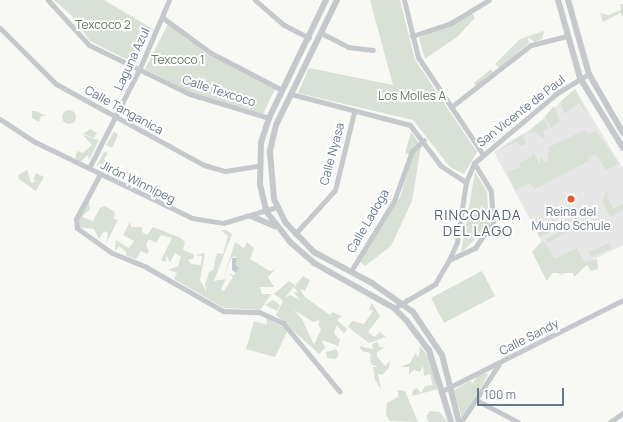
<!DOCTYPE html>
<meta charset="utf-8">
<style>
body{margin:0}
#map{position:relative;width:623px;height:422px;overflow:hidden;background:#f8f8f5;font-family:Manrope,sans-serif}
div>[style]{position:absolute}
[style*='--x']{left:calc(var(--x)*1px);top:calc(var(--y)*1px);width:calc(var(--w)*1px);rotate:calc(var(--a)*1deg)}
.built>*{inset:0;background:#e6e7e6}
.green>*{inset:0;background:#d9e0d6}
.round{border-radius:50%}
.water>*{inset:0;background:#c0c9cf}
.minor>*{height:5px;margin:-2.5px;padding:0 2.5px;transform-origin:2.5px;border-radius:2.5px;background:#c5c9cc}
.tertiary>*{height:6px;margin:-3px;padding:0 3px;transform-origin:3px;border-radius:3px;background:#c5c9cc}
.dots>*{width:11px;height:11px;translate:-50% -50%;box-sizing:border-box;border:2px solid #fff;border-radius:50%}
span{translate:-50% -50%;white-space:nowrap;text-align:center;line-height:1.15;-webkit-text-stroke:4px #fff;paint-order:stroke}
.park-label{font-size:12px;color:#657961}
.street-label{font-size:12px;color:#667787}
.poi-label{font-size:12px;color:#667787}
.quarter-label{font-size:14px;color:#54606c;letter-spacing:1px}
.scale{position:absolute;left:477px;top:388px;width:87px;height:18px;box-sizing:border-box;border:2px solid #667787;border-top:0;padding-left:5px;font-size:12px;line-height:14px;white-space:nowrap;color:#667787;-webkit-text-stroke:3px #fff;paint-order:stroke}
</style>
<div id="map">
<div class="built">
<i style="clip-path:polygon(575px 89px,623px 169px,623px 245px,560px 276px,494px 152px,531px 129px)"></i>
</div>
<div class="green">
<i style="clip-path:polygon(54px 0,104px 0,153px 29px,134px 63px,90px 41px,71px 15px)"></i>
<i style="clip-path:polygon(370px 0,400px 0,415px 60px,477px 152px,464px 174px,450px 167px,413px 120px,298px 93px,309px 68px,393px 85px)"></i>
<i style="clip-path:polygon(620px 4px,623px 4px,623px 16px,620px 13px,603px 22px,600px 13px,609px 15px,621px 10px)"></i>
<i style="clip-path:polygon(472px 13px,475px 18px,458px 36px,425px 59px,419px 38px)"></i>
<i style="clip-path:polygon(168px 24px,209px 55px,275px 89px,263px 114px,188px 91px,145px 69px)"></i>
<i style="clip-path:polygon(544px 31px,542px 39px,535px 42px,528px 37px,529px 43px,499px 68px,495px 64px,520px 39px)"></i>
<i style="clip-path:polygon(491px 69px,493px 72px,476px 86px,474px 83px)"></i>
<i style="clip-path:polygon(575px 89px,588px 115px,579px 103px,565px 114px,560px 102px)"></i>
<i style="clip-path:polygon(554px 106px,560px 122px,551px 128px,545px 116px)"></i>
<i class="round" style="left:62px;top:110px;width:14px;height:14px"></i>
<i style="clip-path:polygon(32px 111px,36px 111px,46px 116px,41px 116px,39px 122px,32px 118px)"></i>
<i style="clip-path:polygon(544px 119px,548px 128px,543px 131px,545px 140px,535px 132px,527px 133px)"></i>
<i style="clip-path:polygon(90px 129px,97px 133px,94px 138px,83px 134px)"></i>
<i style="clip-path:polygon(585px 130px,589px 134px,596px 131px,619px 164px,606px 170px,596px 154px,588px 158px,589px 161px,535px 189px,530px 183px,515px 190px,507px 172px,520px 167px,520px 163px,531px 157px,533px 152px,540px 165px,540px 157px,547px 163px,549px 147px)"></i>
<i style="clip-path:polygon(114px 131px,118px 135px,112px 148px,106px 145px)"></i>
<i style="clip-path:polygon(411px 132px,421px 146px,412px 201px,391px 246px,365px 266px,360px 262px,401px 195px,412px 155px,405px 153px)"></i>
<i style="clip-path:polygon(523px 134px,526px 144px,520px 146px,516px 142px,497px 150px)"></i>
<i style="clip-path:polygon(83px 135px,99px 140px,89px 160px,88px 155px,80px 162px,75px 160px,77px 151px,83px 153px,92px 145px)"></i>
<i style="clip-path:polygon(104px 152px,108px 153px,104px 159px,111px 167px,109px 171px,97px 165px)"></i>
<i style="clip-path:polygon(27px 170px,31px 183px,37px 181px,33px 180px,36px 173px,44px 177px,36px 191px,19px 179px,18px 175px)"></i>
<i style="clip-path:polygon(475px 172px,487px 192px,489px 225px,461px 253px)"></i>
<i style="clip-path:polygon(610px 191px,607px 196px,613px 209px,623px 204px,623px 210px,610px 217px,603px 202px,605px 193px)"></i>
<i style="clip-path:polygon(89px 200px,90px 209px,82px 217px,93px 221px,100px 208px,105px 206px,115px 212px,114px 219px,118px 220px,106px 243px,108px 233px,104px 231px,99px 239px,94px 229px,79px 227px,79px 216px)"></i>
<i style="clip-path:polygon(554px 219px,558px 228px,540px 237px,535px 229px)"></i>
<i style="clip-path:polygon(607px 220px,608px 222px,590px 232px,587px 228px)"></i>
<i style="clip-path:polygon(130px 222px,131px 227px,142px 227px,142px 232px,147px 235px,153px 227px,181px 238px,185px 242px,183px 250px,193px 254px,194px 258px,188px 260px,191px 264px,201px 265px,202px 256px,196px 255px,205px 253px,200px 280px,207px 292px,205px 284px,209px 272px,213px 270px,217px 253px,223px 254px,228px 236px,221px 230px,226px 230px,232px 234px,214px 281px,226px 279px,221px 289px,224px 291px,233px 277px,229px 274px,234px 275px,239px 268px,234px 265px,236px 256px,231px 258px,224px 277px,235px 242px,244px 248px,247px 242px,254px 248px,250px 259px,270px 271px,275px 269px,268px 277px,274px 287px,260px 287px,262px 294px,272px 294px,260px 310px,224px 308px,174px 279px,177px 273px,168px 270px,178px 266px,181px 257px,175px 253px,170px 262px,166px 255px,166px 262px,161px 260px,172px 238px,161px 235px,156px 243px,149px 239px,146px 245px,149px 251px,147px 254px,141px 251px,136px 259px,125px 255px,127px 253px,119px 246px,115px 251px,116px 240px,129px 248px,134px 241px,123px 235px)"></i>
<i style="clip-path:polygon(572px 225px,573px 229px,548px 243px,546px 239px)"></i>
<i style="clip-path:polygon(543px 240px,555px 259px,577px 248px,584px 262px,597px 259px,598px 269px,591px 271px,587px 265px,574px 277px,573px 273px,552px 273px,547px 281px,532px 252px)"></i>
<i style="clip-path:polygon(609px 243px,612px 248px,592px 257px,589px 252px)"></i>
<i style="clip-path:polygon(482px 271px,495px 296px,444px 323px,431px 298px)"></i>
<i style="clip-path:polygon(evenodd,303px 276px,310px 280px,305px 291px,300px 289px,305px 297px,330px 315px,332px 312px,342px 316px,337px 320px,347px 329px,344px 334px,337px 325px,334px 333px,340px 340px,338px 346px,322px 340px,325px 348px,319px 354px,276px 315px,283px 301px,274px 294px,289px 281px,295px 285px,285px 298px,290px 295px,300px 300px,293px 292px,298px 293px,294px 287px,303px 276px,294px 310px,313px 322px,320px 320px,318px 325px,321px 329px,314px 345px,302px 319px,294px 310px)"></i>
<i style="clip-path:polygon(273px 300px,280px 305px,277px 311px,265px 305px)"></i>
<i style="clip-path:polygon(372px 303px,380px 316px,368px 332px,374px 337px,380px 332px,386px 337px,369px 343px,348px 327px,352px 321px,364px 324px,373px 311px,369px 309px)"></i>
<i style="clip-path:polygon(266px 318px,288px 330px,275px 357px,246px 349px,254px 321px,267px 325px)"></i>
<i style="clip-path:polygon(377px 342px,380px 347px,385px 347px,377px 352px,377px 356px,385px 366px,390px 361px,389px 368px,382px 375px,378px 374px,381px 389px,375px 380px,373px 367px,378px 367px,371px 364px,370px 353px,362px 351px,359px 346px,373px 349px,372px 344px)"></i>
<i style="clip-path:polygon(420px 346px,430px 359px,438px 389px,412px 396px,413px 390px,417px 388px,421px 393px,425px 386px,433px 385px,430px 374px,424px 376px,423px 366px,420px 372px,414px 370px,409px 374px,409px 367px,400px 367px,410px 363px,416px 352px,417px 357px,419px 356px)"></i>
<i style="clip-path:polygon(336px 349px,339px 354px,336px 359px,327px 358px,326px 352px)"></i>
<i style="clip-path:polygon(487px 373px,488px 375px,462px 418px,454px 390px,470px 381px,473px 383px,477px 376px)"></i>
<i style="clip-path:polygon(398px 390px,405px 391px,418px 422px,390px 421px,386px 415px,387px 403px,398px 397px)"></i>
<i style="clip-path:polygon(430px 411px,440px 412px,447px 422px,429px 422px,426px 416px)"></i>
</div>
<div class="water">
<i style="clip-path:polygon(232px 258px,237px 258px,235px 265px,239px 268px,236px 273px,232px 270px)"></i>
</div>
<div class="minor">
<i style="--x:48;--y:0;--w:61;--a:47.7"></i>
<i style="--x:89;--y:45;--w:112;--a:25.9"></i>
<i style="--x:190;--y:94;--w:83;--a:16.9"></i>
<i style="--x:255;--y:0;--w:38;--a:41"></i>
<i style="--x:284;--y:25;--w:28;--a:27"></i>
<i style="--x:404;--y:0;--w:59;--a:76.2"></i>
<i style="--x:418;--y:57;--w:115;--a:56.3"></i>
<i style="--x:163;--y:18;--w:59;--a:36.1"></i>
<i style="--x:211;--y:53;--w:80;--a:27.5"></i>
<i style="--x:0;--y:28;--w:79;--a:45"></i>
<i style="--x:56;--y:84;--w:169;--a:28.7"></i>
<i style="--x:204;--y:165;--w:22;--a:16"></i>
<i style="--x:225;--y:171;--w:33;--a:-9"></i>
<i style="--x:321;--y:33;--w:30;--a:27"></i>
<i style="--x:348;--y:47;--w:25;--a:7"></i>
<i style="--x:412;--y:36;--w:41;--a:-18.4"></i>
<i style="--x:451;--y:23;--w:44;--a:-31.2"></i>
<i style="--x:291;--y:94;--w:123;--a:14.6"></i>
<i style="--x:410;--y:125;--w:51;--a:52.9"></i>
<i style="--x:441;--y:166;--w:30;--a:33"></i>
<i style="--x:451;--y:107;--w:101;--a:-37.8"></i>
<i style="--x:531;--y:45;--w:36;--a:-14"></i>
<i style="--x:0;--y:119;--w:42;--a:33.3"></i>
<i style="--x:35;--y:142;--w:174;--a:25.8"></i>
<i style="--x:192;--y:218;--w:31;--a:9"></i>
<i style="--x:223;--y:223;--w:56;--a:-16.5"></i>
<i style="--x:89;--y:168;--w:110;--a:-63"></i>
<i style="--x:139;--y:70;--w:76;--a:-66.8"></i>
<i style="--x:100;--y:174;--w:51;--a:118.1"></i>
<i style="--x:76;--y:219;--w:9;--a:84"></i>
<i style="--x:77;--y:228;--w:43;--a:35.5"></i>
<i style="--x:112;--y:253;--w:37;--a:22"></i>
<i style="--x:146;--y:267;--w:89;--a:29.7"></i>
<i style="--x:223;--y:311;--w:36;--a:2"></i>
<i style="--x:259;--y:312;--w:26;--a:25"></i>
<i style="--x:283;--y:323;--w:89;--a:50.4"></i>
<i style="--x:295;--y:234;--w:59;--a:-47.7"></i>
<i style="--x:335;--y:190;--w:80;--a:-76.3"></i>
<i style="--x:449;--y:260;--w:29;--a:-25"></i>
<i style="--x:475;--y:248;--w:32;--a:-56"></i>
<i style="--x:493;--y:221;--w:30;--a:-94"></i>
<i style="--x:491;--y:191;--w:33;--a:-121"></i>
<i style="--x:351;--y:271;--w:82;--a:-58.4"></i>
<i style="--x:394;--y:201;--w:53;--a:-70.2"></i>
<i style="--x:412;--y:151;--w:16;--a:-43"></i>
<i style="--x:394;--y:308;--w:48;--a:-30.3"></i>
<i style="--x:435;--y:284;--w:28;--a:-60"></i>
<i style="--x:449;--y:260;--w:20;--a:-66"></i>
<i style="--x:457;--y:242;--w:61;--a:-81.5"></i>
<i style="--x:466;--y:182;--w:21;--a:-67"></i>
<i style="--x:474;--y:163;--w:109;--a:-40.1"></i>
<i style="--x:557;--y:93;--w:37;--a:-31"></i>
<i style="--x:444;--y:390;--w:200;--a:-26.7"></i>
<i style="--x:478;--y:401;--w:45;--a:27.7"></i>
<i style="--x:461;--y:422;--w:69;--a:-56.8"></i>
<i style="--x:610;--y:422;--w:16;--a:-35"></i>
</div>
<div class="tertiary">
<i style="--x:326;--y:0;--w:131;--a:115.8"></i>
<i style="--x:269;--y:118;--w:26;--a:108"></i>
<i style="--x:261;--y:143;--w:41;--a:91.4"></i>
<i style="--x:260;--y:184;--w:28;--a:77"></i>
<i style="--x:266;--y:211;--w:39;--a:52"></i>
<i style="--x:290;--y:242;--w:32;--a:41"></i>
<i style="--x:314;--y:263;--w:92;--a:29.4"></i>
<i style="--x:394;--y:308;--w:17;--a:45"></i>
<i style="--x:406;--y:320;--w:38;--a:53"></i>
<i style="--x:429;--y:350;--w:75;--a:73"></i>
<i style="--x:337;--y:0;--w:139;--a:116"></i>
<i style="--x:276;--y:125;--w:28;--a:103"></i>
<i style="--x:270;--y:152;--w:47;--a:85.1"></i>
<i style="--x:274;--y:199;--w:25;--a:64"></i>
<i style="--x:285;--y:222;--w:42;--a:46"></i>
<i style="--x:314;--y:252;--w:66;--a:28.1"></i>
<i style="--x:372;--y:283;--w:50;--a:35.3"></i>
<i style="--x:413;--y:312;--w:52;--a:56"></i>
<i style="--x:442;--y:355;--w:69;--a:75.8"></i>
<i style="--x:558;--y:0;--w:81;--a:74.2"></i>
<i style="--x:580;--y:78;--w:82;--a:58.4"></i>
<i style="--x:568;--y:0;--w:77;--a:74.2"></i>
<i style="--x:589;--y:74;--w:68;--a:60"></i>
<i style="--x:251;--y:216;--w:26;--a:23"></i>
</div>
<div class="dots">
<i style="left:571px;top:199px;background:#e95923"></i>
</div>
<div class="park-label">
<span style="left:103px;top:25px">Texcoco 2</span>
<span style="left:178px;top:60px">Texcoco 1</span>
<span style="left:412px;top:96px">Los Molles A</span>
</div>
<div class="street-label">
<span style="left:132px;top:59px;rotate:-65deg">Laguna Azul</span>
<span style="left:219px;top:91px;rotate:18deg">Calle Texcoco</span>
<span style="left:124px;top:110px;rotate:29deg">Calle Tanganica</span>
<span style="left:521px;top:111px;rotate:-38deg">San Vicente de Paul</span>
<span style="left:332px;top:154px;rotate:-75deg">Calle Nyasa</span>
<span style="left:138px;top:182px;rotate:26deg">Jirón Winnipeg</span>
<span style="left:368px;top:221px;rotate:-60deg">Calle Ladoga</span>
<span style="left:529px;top:337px;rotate:-27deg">Calle Sandy</span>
</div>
<div class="poi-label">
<span style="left:571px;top:219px">Reina del<br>Mundo Schule</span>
</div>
<div class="quarter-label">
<span style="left:478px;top:223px">RINCONADA<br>DEL LAGO</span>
</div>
<div class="scale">100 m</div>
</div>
